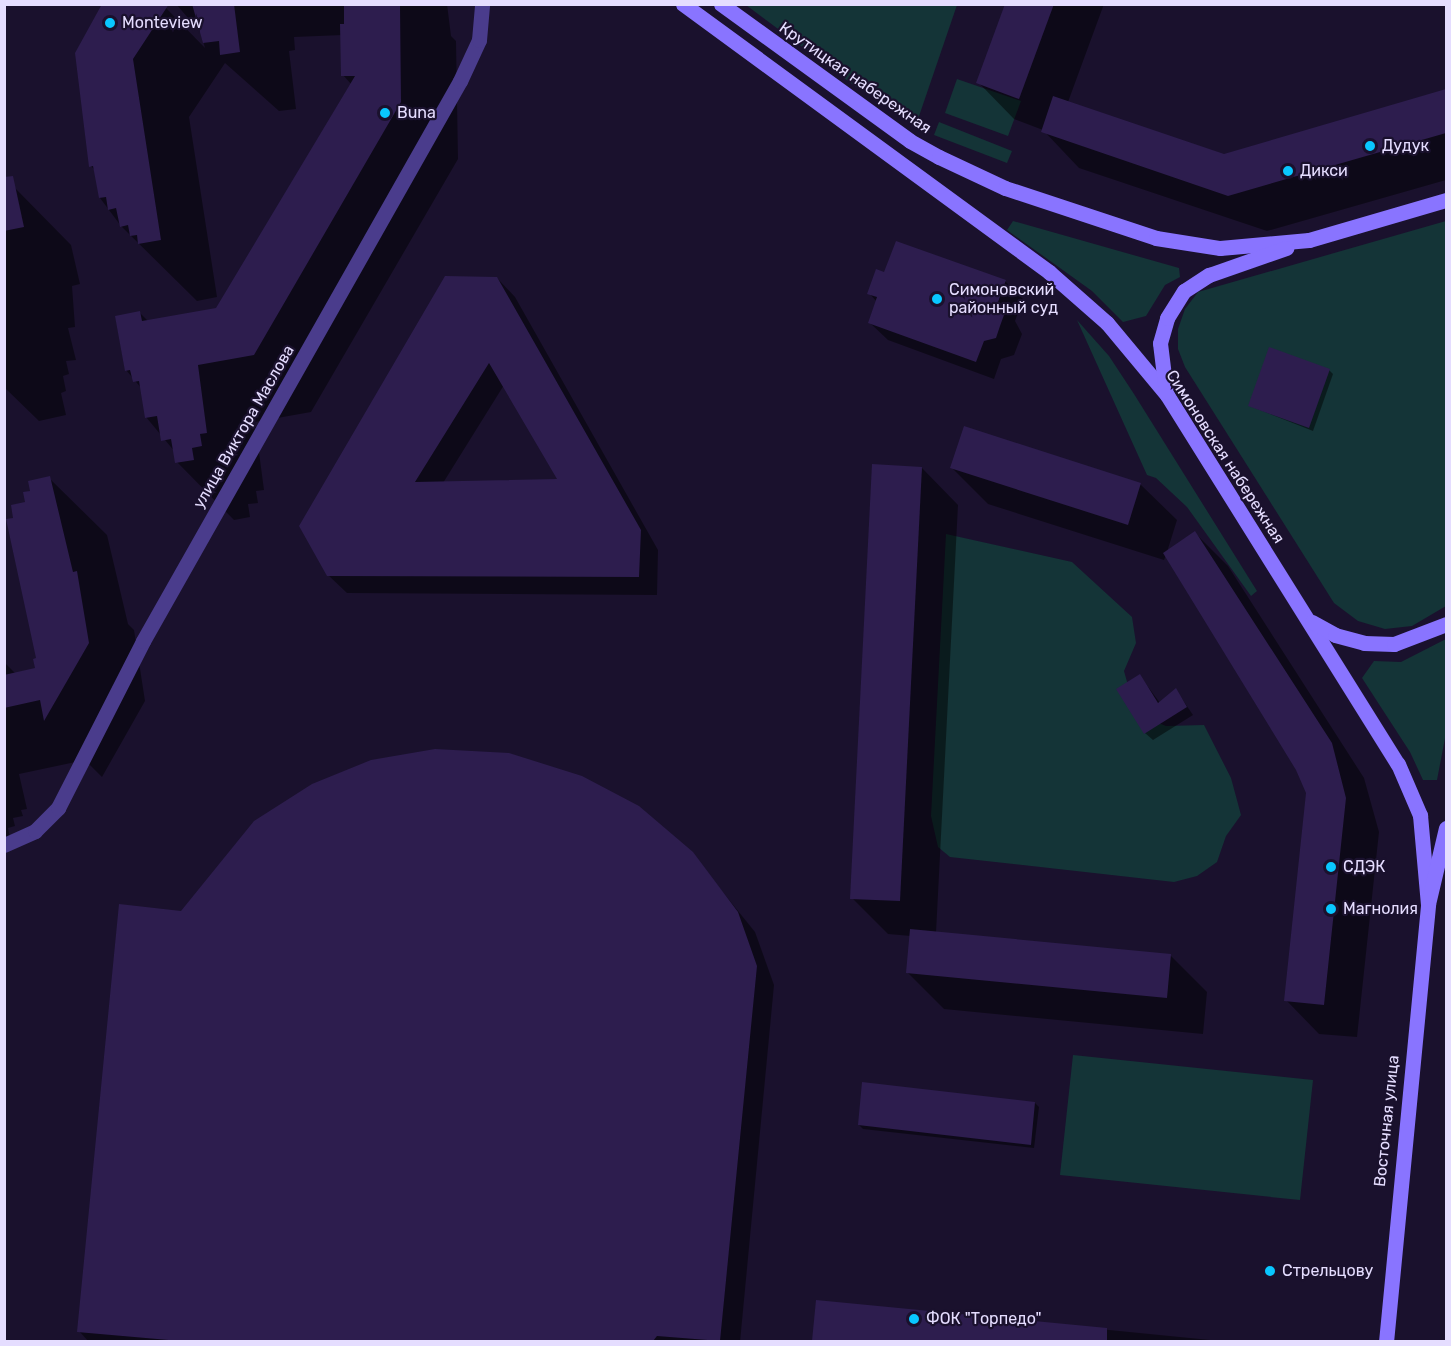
<!DOCTYPE html>
<meta charset="utf-8">
<style>
body{margin:0}
#map{position:relative;width:1451px;height:1346px;overflow:hidden;background:#1a112d;font-family:Rubik,sans-serif}
div>[style]{position:absolute}
[style*='--x']{left:calc(var(--x)*1px);top:calc(var(--y)*1px);width:calc(var(--w)*1px);rotate:calc(var(--a)*1deg)}
.green>*{inset:0;background:#143437}
.shadow>*{inset:0;background:#0007}
.building>*{inset:0;background:#2d1d4e}
.minor>*{height:15px;margin:-7.5px;padding:0 7.5px;transform-origin:7.5px;border-radius:7.5px;background:#4a3c8c}
.secondary>*{height:15px;margin:-7.5px;padding:0 7.5px;transform-origin:7.5px;border-radius:7.5px;background:#8974ff}
.dots>*{width:16px;height:16px;translate:-50% -50%;box-sizing:border-box;border:3px solid #1a112d;border-radius:50%}
span{translate:-50% -50%;white-space:nowrap;text-align:center;line-height:1.15;-webkit-text-stroke:4.5px #1a112d;paint-order:stroke}
.poi-label{font-size:16px;color:#e5ddff}
.left{translate:0 -50%;text-align:left}
.street-label{font-size:16px;color:#e5ddff}
.frame{position:absolute;inset:0;border:6px solid #e5ddff;pointer-events:none}
</style>
<div id="map">
<div class="green">
<i style="clip-path:polygon(746px 5px,957px 5px,917px 122px,856px 87px)"></i>
<i style="clip-path:polygon(957px 79px,1021px 101px,1008px 136px,945px 113px)"></i>
<i style="clip-path:polygon(939px 122px,1012px 151px,1007px 163px,934px 135px)"></i>
<i style="clip-path:polygon(1013px 221px,1179px 268px,1180px 277px,1165px 285px,1146px 316px,1123px 322px,1092px 291px,1007px 230px)"></i>
<i style="clip-path:polygon(1446px 221px,1446px 606px,1412px 626px,1385px 629px,1358px 621px,1334px 603px,1185px 367px,1178px 349px,1178px 329px,1185px 309px,1198px 292px)"></i>
<i style="clip-path:polygon(1077px 320px,1109px 356px,1134px 394px,1257px 591px,1251px 596px,1187px 507px,1156px 478px,1147px 475px)"></i>
<i style="clip-path:polygon(946px 534px,1072px 562px,1132px 617px,1136px 643px,1124px 671px,1136px 714px,1166px 726px,1204px 725px,1231px 778px,1241px 815px,1226px 836px,1217px 862px,1197px 876px,1174px 882px,950px 857px,938px 847px,931px 816px)"></i>
<i style="clip-path:polygon(1446px 639px,1446px 733px,1437px 780px,1423px 780px,1410px 752px,1362px 678px,1374px 661px,1401px 662px)"></i>
<i style="clip-path:polygon(1073px 1055px,1313px 1080px,1300px 1200px,1060px 1175px)"></i>
</div>
<div class="shadow">
<i style="clip-path:polygon(176px 4px,447px 4px,451px 36px,456px 41px,458px 159px,311px 412px,255px 422px,264px 490px,256px 491px,258px 503px,248px 504px,250px 517px,234px 520px,177px 462px,175px 452px,146px 417px,142px 389px,126px 370px,140px 313px,149px 322px,217px 310px,351px 84px,343px 75px,343px 35px,294px 37px,295px 50px,289px 51px,296px 109px,279px 111px,225px 63px,189px 117px,217px 297px,197px 301px,121px 226px,100px 198px,96px 171px,91px 166px,76px 53px,166px 8px,205px 48px,201px 33px)"></i>
<i style="clip-path:polygon(1007px 4px,1104px 4px,1068px 102px,1224px 156px,1446px 90px,1446px 180px,1267px 231px,1079px 168px,1043px 130px,1014px 119px,978px 82px)"></i>
<i style="clip-path:polygon(14px 187px,71px 245px,80px 284px,72px 286px,75px 327px,68px 328px,76px 360px,66px 361px,69px 374px,63px 376px,66px 391px,61px 393px,66px 415px,39px 421px,4px 387px,4px 190px)"></i>
<i style="clip-path:polygon(885px 274px,1005px 281px,1023px 299px,1015px 321px,1022px 334px,1014px 355px,1001px 359px,994px 379px,888px 340px,870px 323px,877px 302px,869px 293px)"></i>
<i style="clip-path:polygon(evenodd,497px 278px,515px 297px,658px 550px,657px 595px,347px 593px,328px 575px,497px 278px,504px 385px,559px 481px,443px 483px,504px 385px)"></i>
<i style="clip-path:polygon(1329px 370px,1333px 374px,1313px 431px,1250px 406px)"></i>
<i style="clip-path:polygon(922px 468px,958px 505px,936px 933px,1171px 956px,1207px 992px,1203px 1034px,944px 1009px,908px 973px,911px 936px,888px 934px,852px 898px)"></i>
<i style="clip-path:polygon(952px 468px,1140px 484px,1177px 520px,1167px 552px,1195px 533px,1228px 566px,1364px 778px,1379px 832px,1357px 1037px,1319px 1034px,1286px 1000px,1308px 793px,1297px 769px,1166px 555px,1164px 560px,988px 504px)"></i>
<i style="clip-path:polygon(49px 478px,107px 535px,128px 624px,134px 630px,145px 701px,102px 777px,85px 760px,19px 774px,27px 809px,21px 810px,23px 816px,13px 818px,15px 826px,8px 828px,11px 843px,4px 845px,4px 662px,16px 674px,37px 669px,38px 659px,15px 519px,32px 492px)"></i>
<i style="clip-path:polygon(1140px 676px,1160px 703px,1176px 690px,1193px 715px,1153px 740px,1145px 733px)"></i>
<i style="clip-path:polygon(692px 854px,755px 932px,774px 985px,740px 1342px,89px 1342px,79px 1331px,182px 912px)"></i>
<i style="clip-path:polygon(1035px 1103px,1039px 1107px,1034px 1148px,863px 1129px,859px 1125px)"></i>
<i style="clip-path:polygon(818px 1301px,1210px 1340px,1219px 1342px,814px 1342px)"></i>
</div>
<div class="building">
<i style="clip-path:polygon(102px 4px,169px 4px,133px 59px,161px 240px,138px 244px,137px 235px,130px 236px,128px 225px,120px 227px,116px 208px,108px 210px,106px 197px,99px 198px,93px 166px,89px 167px,75px 53px)"></i>
<i style="clip-path:polygon(192px 4px,234px 4px,240px 52px,220px 55px,219px 41px,203px 43px)"></i>
<i style="clip-path:polygon(344px 4px,400px 4px,401px 102px,254px 355px,198px 365px,207px 433px,200px 434px,202px 446px,192px 448px,194px 460px,175px 463px,171px 439px,161px 441px,157px 416px,145px 418px,139px 381px,133px 382px,130px 370px,125px 371px,115px 316px,140px 311px,142px 321px,216px 308px,355px 76px,341px 76px,340px 24px,344px 24px)"></i>
<i style="clip-path:polygon(1005px 4px,1054px 4px,1019px 99px,976px 83px)"></i>
<i style="clip-path:polygon(1446px 89px,1446px 133px,1228px 196px,1041px 132px,1053px 96px,1224px 154px)"></i>
<i style="clip-path:polygon(13px 176px,24px 227px,4px 231px,4px 177px)"></i>
<i style="clip-path:polygon(896px 241px,1006px 280px,998px 302px,1004px 315px,1000px 326px,996px 338px,984px 341px,976px 362px,868px 323px,877px 297px,867px 294px,876px 269px,884px 272px)"></i>
<i style="clip-path:polygon(evenodd,445px 276px,497px 277px,641px 530px,639px 577px,327px 576px,299px 526px,445px 276px,489px 363px,557px 479px,415px 482px,489px 363px)"></i>
<i style="clip-path:polygon(1269px 347px,1330px 369px,1309px 428px,1248px 406px)"></i>
<i style="clip-path:polygon(964px 426px,1141px 483px,1128px 525px,950px 468px)"></i>
<i style="clip-path:polygon(872px 464px,922px 467px,900px 901px,850px 899px)"></i>
<i style="clip-path:polygon(50px 476px,73px 572px,77px 571px,89px 643px,44px 721px,40px 700px,4px 708px,4px 675px,35px 668px,33px 659px,36px 658px,6px 519px,13px 518px,11px 505px,25px 502px,23px 492px,30px 491px,28px 481px)"></i>
<i style="clip-path:polygon(1195px 531px,1332px 743px,1346px 798px,1324px 1005px,1284px 1001px,1306px 793px,1296px 770px,1163px 553px)"></i>
<i style="clip-path:polygon(1140px 674px,1158px 703px,1176px 688px,1187px 707px,1144px 734px,1116px 689px)"></i>
<i style="clip-path:polygon(435px 749px,509px 753px,582px 776px,639px 806px,693px 852px,738px 912px,757px 966px,720px 1341px,657px 1336px,653px 1341px,180px 1341px,77px 1332px,119px 904px,181px 911px,254px 821px,312px 784px,371px 760px)"></i>
<i style="clip-path:polygon(910px 929px,1171px 954px,1167px 998px,906px 973px)"></i>
<i style="clip-path:polygon(862px 1082px,1035px 1102px,1031px 1145px,858px 1125px)"></i>
<i style="clip-path:polygon(816px 1300px,1107px 1328px,1107px 1341px,812px 1341px)"></i>
</div>
<div class="minor">
<i style="--x:4;--y:845;--w:34;--a:-24"></i>
<i style="--x:35;--y:831;--w:33;--a:-45"></i>
<i style="--x:58;--y:808;--w:187;--a:-63"></i>
<i style="--x:143;--y:641;--w:643;--a:-60.49"></i>
<i style="--x:460;--y:81;--w:45;--a:-65.1"></i>
<i style="--x:479;--y:40;--w:36;--a:-85"></i>
</div>
<div class="secondary">
<i style="--x:683;--y:4;--w:454;--a:36.2"></i>
<i style="--x:1049;--y:272;--w:77;--a:41.3"></i>
<i style="--x:1107;--y:323;--w:94;--a:50.2"></i>
<i style="--x:1167;--y:395;--w:435;--a:58"></i>
<i style="--x:1398;--y:764;--w:56;--a:66.7"></i>
<i style="--x:1420;--y:815;--w:89;--a:84.9"></i>
<i style="--x:721;--y:4;--w:233;--a:35.9"></i>
<i style="--x:910;--y:141;--w:33;--a:29"></i>
<i style="--x:939;--y:157;--w:73;--a:25.2"></i>
<i style="--x:1005;--y:188;--w:159;--a:18.3"></i>
<i style="--x:1156;--y:238;--w:65;--a:8.9"></i>
<i style="--x:1220;--y:248;--w:89;--a:-5.1"></i>
<i style="--x:1309;--y:240;--w:143;--a:-16.3"></i>
<i style="--x:1166;--y:392;--w:49;--a:-97"></i>
<i style="--x:1160;--y:343;--w:26;--a:-74"></i>
<i style="--x:1167;--y:318;--w:32;--a:-58"></i>
<i style="--x:1184;--y:291;--w:30;--a:-33"></i>
<i style="--x:1209;--y:275;--w:82;--a:-19.3"></i>
<i style="--x:1312;--y:622;--w:26;--a:29"></i>
<i style="--x:1335;--y:635;--w:30;--a:15"></i>
<i style="--x:1364;--y:643;--w:30;--a:2"></i>
<i style="--x:1394;--y:644;--w:56;--a:-21"></i>
<i style="--x:1386;--y:1342;--w:440;--a:-84.5"></i>
<i style="--x:1428;--y:904;--w:78;--a:-76.7"></i>
</div>
<div class="dots">
<i style="left:110px;top:23px;background:#09c7ff"></i>
<i style="left:385px;top:113px;background:#09c7ff"></i>
<i style="left:1370px;top:146px;background:#09c7ff"></i>
<i style="left:1288px;top:171px;background:#09c7ff"></i>
<i style="left:937px;top:299px;background:#09c7ff"></i>
<i style="left:1331px;top:867px;background:#09c7ff"></i>
<i style="left:1331px;top:909px;background:#09c7ff"></i>
<i style="left:1270px;top:1271px;background:#09c7ff"></i>
<i style="left:914px;top:1319px;background:#09c7ff"></i>
</div>
<div class="poi-label">
<span class="left" style="left:122px;top:23px">Monteview</span>
<span class="left" style="left:397px;top:113px">Buna</span>
<span class="left" style="left:1382px;top:146px">Дудук</span>
<span class="left" style="left:1300px;top:171px">Дикси</span>
<span class="left" style="left:949px;top:299px">Симоновский<br>районный суд</span>
<span class="left" style="left:1343px;top:867px">СДЭК</span>
<span class="left" style="left:1343px;top:909px">Магнолия</span>
<span class="left" style="left:1282px;top:1271px">Стрельцову</span>
<span class="left" style="left:926px;top:1319px">ФОК "Торпедо"</span>
</div>
<div class="street-label">
<span style="left:855px;top:78px;rotate:35deg">Крутицкая набережная</span>
<span style="left:244px;top:427px;rotate:-60deg">улица Виктора Маслова</span>
<span style="left:1225px;top:457px;rotate:57deg">Симоновская набережная</span>
<span style="left:1387px;top:1121px;rotate:-84deg">Восточная улица</span>
</div>
<div class="frame"></div>
</div>
